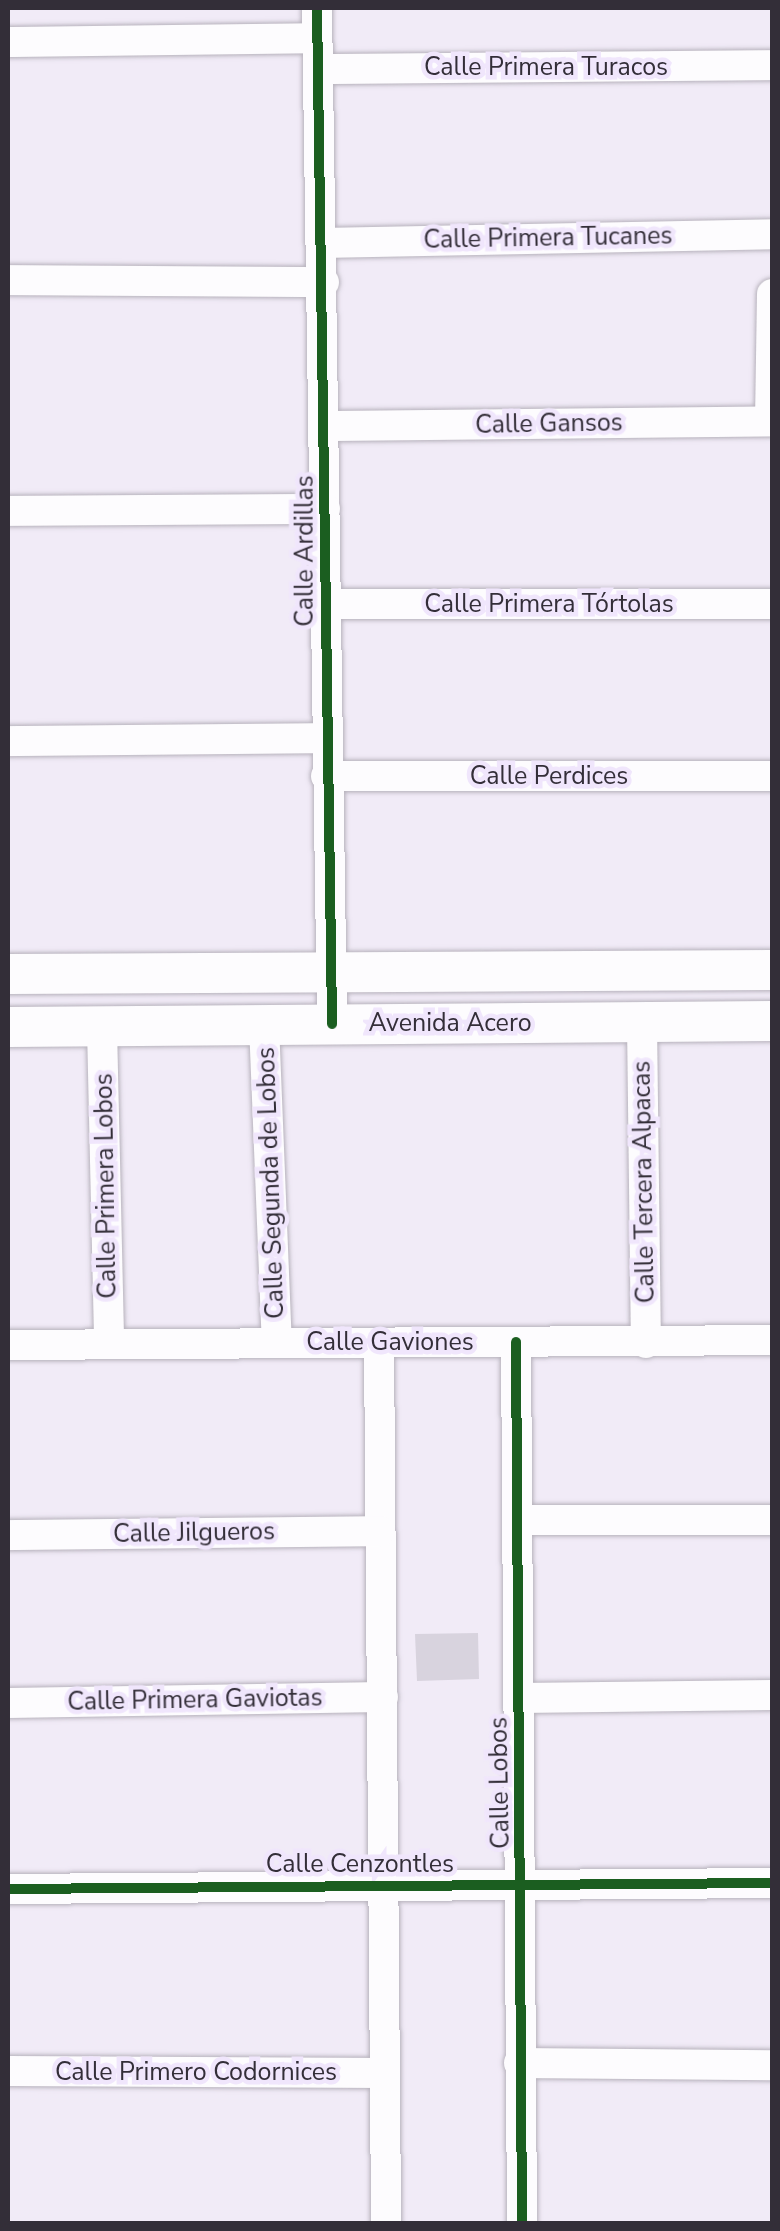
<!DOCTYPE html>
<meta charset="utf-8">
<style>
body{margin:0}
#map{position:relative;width:780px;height:2231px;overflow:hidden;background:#f1ebf7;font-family:"Nunito Sans",sans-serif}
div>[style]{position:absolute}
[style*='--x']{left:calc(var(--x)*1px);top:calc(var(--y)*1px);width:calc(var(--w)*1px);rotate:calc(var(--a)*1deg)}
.building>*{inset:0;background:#d8d3de}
.roads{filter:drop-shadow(0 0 2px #b7b2bc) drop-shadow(0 0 2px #b7b2bc)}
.minor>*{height:30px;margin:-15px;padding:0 15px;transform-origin:15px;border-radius:15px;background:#fdfcfe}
.tertiary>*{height:40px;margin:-20px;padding:0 20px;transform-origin:20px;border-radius:20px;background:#fdfcfe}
.cycleway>*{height:10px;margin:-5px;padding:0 5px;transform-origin:5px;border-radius:5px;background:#1b5e20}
span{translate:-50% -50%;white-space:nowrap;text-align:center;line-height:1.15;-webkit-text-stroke:9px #f0e6fc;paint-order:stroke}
.street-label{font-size:25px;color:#332e38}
.frame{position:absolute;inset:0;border:10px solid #332e38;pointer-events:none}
</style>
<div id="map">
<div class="building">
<i style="clip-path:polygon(478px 1633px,479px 1679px,417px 1681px,415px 1634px)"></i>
</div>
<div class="roads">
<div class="minor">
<i style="--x:317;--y:8;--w:1016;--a:89.15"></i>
<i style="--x:8;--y:42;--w:309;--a:-0.7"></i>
<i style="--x:320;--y:69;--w:452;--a:-0.5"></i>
<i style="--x:323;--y:243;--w:449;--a:-1.1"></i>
<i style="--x:8;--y:280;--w:316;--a:0.4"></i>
<i style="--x:770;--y:421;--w:127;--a:-89.1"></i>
<i style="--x:325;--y:426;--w:447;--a:-0.6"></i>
<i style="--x:8;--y:511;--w:317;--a:-0.4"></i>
<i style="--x:325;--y:604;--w:447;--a:0"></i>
<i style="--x:8;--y:741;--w:317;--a:-0.5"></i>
<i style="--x:326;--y:776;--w:446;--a:0"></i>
<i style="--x:642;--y:1022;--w:321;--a:89.3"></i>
<i style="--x:264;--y:1024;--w:318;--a:87.7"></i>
<i style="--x:102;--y:1028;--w:316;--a:88.7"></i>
<i style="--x:516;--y:1342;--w:882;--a:89.61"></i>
<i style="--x:379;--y:1343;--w:881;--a:89.54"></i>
<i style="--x:8;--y:1345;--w:764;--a:-0.37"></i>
<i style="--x:520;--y:1520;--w:252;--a:0"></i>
<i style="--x:8;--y:1535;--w:372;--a:-0.6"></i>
<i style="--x:519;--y:1698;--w:253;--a:-0.7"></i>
<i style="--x:8;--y:1703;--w:375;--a:-0.9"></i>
<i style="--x:8;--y:1889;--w:764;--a:-0.45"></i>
<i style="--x:519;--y:2063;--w:253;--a:0.5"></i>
<i style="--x:8;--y:2071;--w:376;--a:0.3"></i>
</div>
<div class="tertiary">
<i style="--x:8;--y:974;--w:764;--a:-0.3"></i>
<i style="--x:8;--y:1027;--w:764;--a:-0.45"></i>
</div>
</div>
<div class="cycleway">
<i style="--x:317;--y:8;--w:1016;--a:89.15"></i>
<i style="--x:516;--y:1342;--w:882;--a:89.61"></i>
<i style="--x:8;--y:1889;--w:764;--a:-0.45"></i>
</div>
<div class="street-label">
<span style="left:546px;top:67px">Calle Primera Turacos</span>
<span style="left:548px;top:238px;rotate:-1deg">Calle Primera Tucanes</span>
<span style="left:549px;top:424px;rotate:-1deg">Calle Gansos</span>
<span style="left:305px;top:551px;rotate:-90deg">Calle Ardillas</span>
<span style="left:549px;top:604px">Calle Primera Tórtolas</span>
<span style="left:549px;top:776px">Calle Perdices</span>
<span style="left:450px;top:1023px">Avenida Acero</span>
<span style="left:644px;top:1182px;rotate:-91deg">Calle Tercera Alpacas</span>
<span style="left:271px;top:1183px;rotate:-92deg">Calle Segunda de Lobos</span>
<span style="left:106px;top:1186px;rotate:-91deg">Calle Primera Lobos</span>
<span style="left:390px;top:1342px">Calle Gaviones</span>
<span style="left:194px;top:1533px;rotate:-1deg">Calle Jilgueros</span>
<span style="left:195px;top:1700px;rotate:-1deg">Calle Primera Gaviotas</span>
<span style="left:500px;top:1783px;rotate:-91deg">Calle Lobos</span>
<span style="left:360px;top:1864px">Calle Cenzontles</span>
<span style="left:196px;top:2072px">Calle Primero Codornices</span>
</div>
<div class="frame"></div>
</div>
